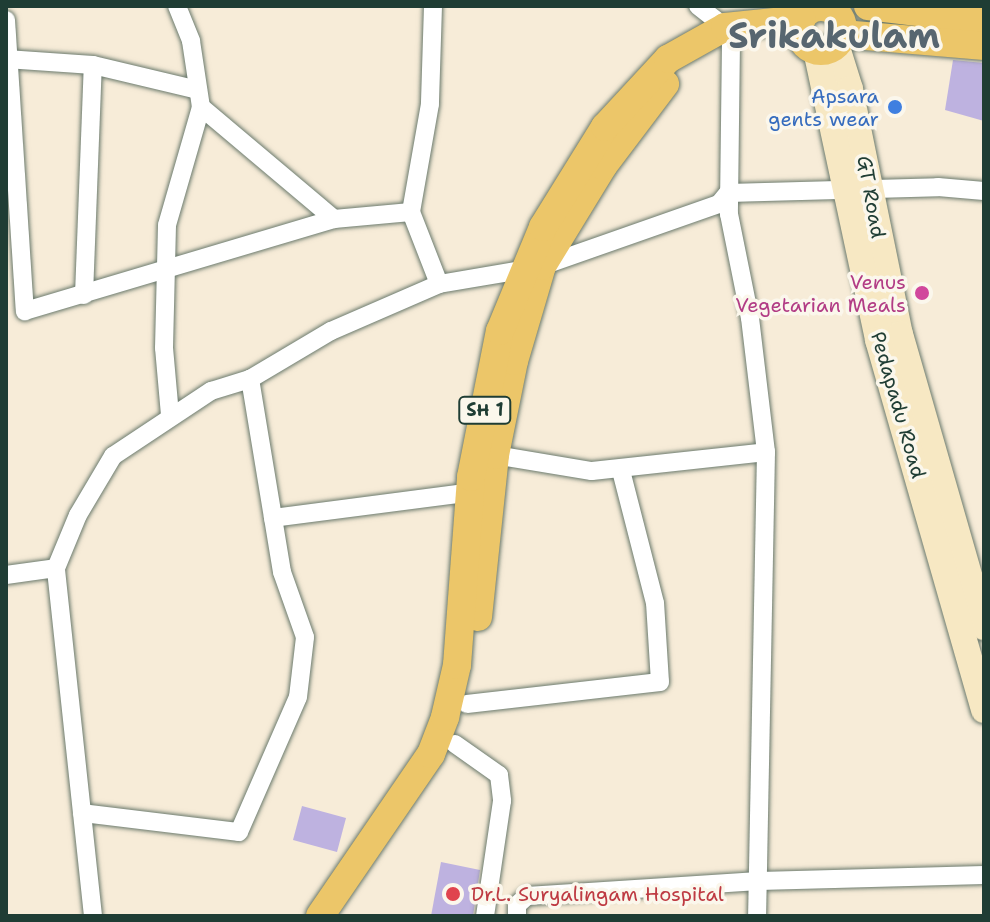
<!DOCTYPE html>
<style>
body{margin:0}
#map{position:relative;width:990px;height:922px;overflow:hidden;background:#f7ecd8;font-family:"Shantell Sans",sans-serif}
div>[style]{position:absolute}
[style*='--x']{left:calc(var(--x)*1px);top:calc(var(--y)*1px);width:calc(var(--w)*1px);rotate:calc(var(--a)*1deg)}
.building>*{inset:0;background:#beb2e0}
.roads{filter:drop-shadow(0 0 2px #6b7a6d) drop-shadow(0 0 2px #6b7a6d)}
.street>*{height:18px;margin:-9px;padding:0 9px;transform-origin:9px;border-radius:9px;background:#fff}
.secondary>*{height:26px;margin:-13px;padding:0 13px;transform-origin:13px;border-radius:13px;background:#f7e8c3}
.primary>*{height:28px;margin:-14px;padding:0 14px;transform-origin:14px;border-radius:14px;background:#ecc669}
.primary>.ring{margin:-14px;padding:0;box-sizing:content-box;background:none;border:28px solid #ecc669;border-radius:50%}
.dots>*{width:22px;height:22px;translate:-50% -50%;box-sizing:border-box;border:4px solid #fbf7ec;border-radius:50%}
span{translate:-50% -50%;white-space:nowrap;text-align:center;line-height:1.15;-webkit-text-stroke:7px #fbf7ec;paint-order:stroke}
.shield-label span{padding:2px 6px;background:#fbf7ec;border:2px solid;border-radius:6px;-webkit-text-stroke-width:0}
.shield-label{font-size:18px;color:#1f3d34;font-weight:700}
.shop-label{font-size:20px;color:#366cbe}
.right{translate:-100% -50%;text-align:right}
.street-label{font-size:20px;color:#1f3d34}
.hotel-label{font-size:20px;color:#b23c85}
.health-label{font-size:20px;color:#be3a42}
.left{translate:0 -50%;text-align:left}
.town-label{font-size:36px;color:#576670;font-weight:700}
.frame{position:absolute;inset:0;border:8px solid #1f3d34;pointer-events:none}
</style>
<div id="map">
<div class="building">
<i style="clip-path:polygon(953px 60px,984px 63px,984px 121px,945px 110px)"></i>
<i style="clip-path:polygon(302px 806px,346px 818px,337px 852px,293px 840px)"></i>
<i style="clip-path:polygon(441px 862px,480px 870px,473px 916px,431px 916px)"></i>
</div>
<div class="roads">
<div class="street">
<i style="--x:177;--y:6;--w:38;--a:68"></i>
<i style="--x:191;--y:41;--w:67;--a:81.4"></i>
<i style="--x:201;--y:107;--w:174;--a:40.1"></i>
<i style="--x:433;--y:6;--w:98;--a:91.8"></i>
<i style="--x:430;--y:104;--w:110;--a:100"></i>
<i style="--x:411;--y:212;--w:77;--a:68.7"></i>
<i style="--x:698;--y:6;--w:34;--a:38"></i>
<i style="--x:833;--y:11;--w:5;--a:-79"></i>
<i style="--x:6;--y:20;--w:292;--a:86.3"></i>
<i style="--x:25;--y:311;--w:322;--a:-16.6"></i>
<i style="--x:334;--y:219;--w:77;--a:-5.2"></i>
<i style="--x:731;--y:41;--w:173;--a:90.7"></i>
<i style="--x:729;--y:214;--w:106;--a:78.6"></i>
<i style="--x:750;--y:318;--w:135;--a:83.2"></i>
<i style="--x:766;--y:452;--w:464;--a:91.1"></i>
<i style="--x:6;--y:59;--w:87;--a:3.9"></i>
<i style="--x:93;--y:65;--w:108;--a:13.4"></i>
<i style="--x:542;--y:266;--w:188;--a:-19.3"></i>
<i style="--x:719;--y:204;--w:14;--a:-51"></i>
<i style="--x:728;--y:193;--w:210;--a:-1.6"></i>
<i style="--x:938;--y:187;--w:46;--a:5"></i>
<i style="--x:84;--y:295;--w:230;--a:-87.8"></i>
<i style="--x:170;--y:415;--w:67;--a:-95.1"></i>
<i style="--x:164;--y:348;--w:123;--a:-88.6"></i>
<i style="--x:167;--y:225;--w:123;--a:-73.9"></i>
<i style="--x:495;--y:455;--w:98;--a:9.4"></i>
<i style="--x:592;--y:471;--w:175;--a:-6.2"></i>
<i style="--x:273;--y:518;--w:210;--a:-7.4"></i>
<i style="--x:6;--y:575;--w:50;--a:-8"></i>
<i style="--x:467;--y:704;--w:194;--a:-6.5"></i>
<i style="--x:660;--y:682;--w:79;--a:-93.6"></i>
<i style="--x:655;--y:603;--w:136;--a:-104.4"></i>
<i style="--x:455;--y:744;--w:54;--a:35.2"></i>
<i style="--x:499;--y:775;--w:26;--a:83"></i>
<i style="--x:502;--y:801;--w:116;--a:98.4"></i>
<i style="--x:82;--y:813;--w:158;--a:6.9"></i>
<i style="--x:239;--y:832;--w:147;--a:-66.4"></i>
<i style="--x:298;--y:697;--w:60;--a:-83.3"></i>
<i style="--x:305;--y:637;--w:69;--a:-109.5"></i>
<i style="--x:282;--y:572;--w:196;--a:-99.4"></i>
<i style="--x:93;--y:916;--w:350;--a:-96.1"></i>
<i style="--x:56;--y:568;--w:57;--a:-67.5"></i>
<i style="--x:78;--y:515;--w:69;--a:-59.3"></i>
<i style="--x:113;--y:456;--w:118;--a:-33.6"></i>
<i style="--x:211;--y:391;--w:41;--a:-17.1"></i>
<i style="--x:250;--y:379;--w:94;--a:-30.7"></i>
<i style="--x:331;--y:331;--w:118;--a:-23.5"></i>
<i style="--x:439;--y:284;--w:83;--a:-9.7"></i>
<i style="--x:517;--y:916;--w:11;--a:-90"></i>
<i style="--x:517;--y:905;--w:13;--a:-42"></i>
<i style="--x:527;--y:896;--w:232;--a:-3.7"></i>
<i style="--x:759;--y:881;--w:225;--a:-1.5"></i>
</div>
<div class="secondary">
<i style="--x:836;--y:44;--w:47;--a:72.7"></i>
<i style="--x:850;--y:89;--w:250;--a:78.5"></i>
<i style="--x:900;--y:334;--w:305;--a:74"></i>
<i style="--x:816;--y:50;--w:297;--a:77.9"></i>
<i style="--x:878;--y:340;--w:385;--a:74"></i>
</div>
<div class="primary">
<i style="--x:868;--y:6;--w:117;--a:6.9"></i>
<i class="ring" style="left:799px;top:7px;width:16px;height:16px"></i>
<i style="--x:842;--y:34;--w:143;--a:4.8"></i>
<i style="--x:478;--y:617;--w:163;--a:-84"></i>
<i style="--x:495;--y:455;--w:96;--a:-78.6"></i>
<i style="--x:514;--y:361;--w:99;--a:-73.6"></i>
<i style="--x:542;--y:266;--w:117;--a:-58.6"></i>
<i style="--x:603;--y:166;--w:103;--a:-52.9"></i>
<i style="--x:320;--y:916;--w:196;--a:-55.6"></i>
<i style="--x:431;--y:754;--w:40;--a:-69"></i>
<i style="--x:445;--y:717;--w:53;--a:-77"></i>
<i style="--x:457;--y:665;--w:189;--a:-85.7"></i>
<i style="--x:471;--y:477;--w:149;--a:-78.8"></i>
<i style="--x:500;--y:331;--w:113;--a:-67.5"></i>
<i style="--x:543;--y:227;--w:118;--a:-58.2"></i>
<i style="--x:605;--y:127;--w:93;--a:-47.2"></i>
<i style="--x:668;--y:59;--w:65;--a:-29.3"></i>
<i style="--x:725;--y:27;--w:77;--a:-5.9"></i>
</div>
</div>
<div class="dots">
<i style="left:895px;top:107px;background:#3f7fe0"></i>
<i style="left:922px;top:293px;background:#d1479c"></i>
<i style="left:453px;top:894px;background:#e0444e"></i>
</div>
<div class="shield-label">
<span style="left:485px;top:410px">SH 1</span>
</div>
<div class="shop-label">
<span class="right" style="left:879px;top:108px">Apsara<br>gents wear</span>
</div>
<div class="street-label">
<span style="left:871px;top:197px;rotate:80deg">GT Road</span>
<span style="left:898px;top:405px;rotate:74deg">Pedapadu Road</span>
</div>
<div class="hotel-label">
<span class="right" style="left:906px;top:294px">Venus<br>Vegetarian Meals</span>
</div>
<div class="health-label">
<span class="left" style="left:471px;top:894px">Dr.L. Suryalingam Hospital</span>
</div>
<div class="town-label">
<span style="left:834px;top:36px">Srikakulam</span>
</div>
<div class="frame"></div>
</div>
